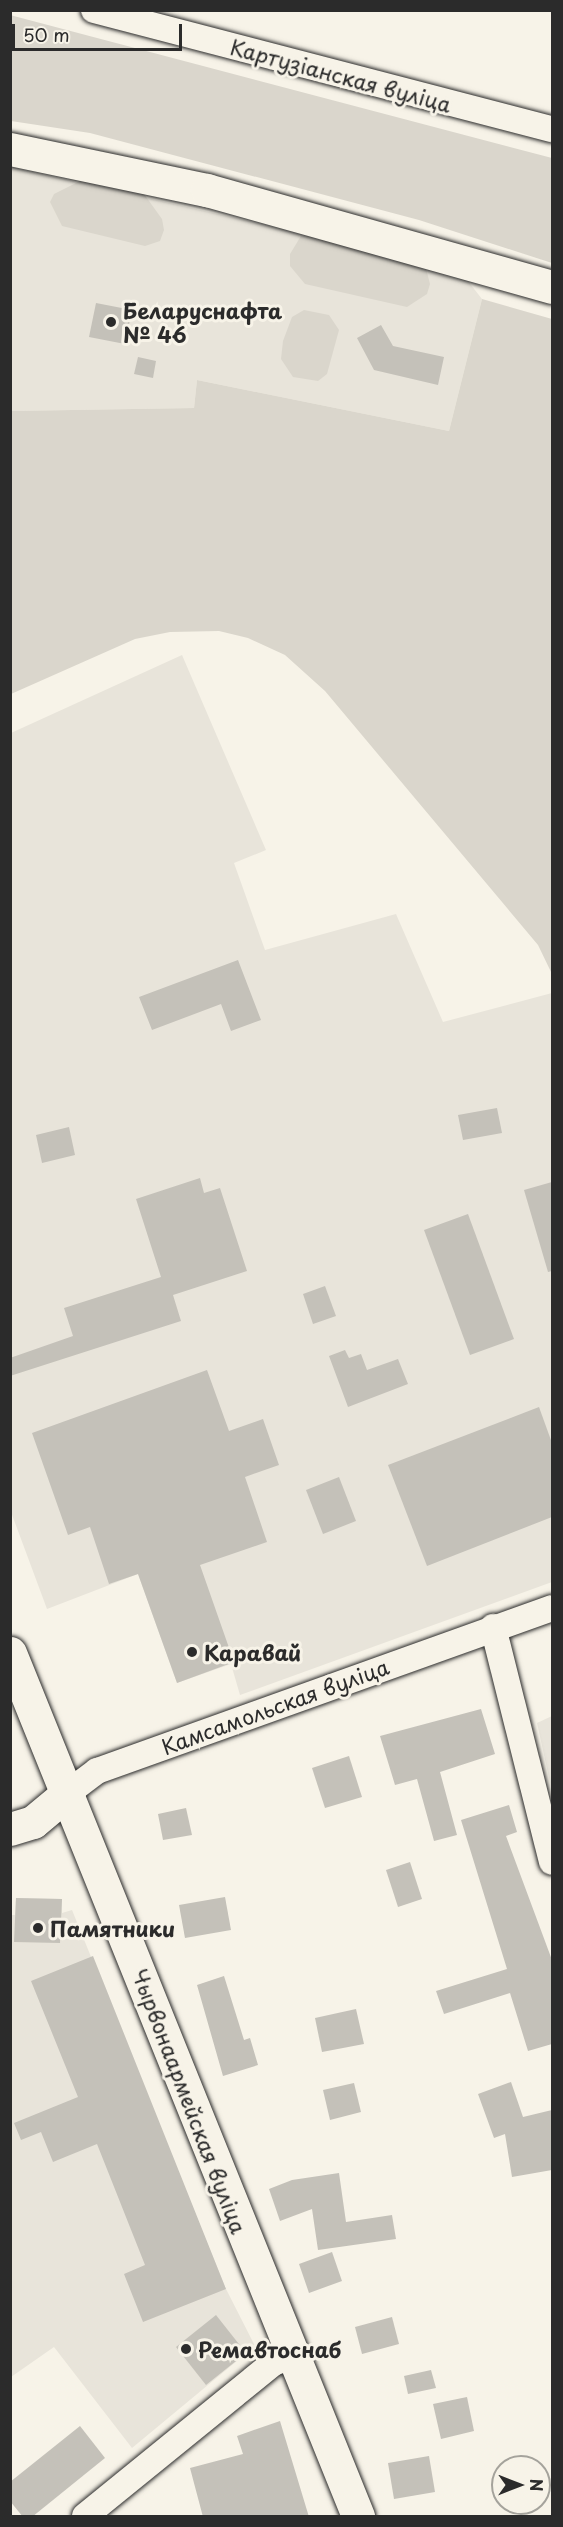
<!DOCTYPE html>
<meta charset="utf-8">
<style>
body{margin:0}
#map{position:relative;width:563px;height:2527px;overflow:hidden;background:#f7f3e8;font-family:"Playpen Sans",sans-serif}
div>[style]{position:absolute}
[style*='--x']{left:calc(var(--x)*1px);top:calc(var(--y)*1px);width:calc(var(--w)*1px);rotate:calc(var(--a)*1deg)}
.built>*{inset:0;background:#e8e4da}
.green>*{inset:0;background:#dad6cc}
.building>*{inset:0;background:#c4c1b9}
.roads{filter:drop-shadow(0 0 2px #2b2b2b) drop-shadow(0 0 2px #2b2b2b)}
.street>*{height:26px;margin:-13px;padding:0 13px;transform-origin:13px;border-radius:13px;background:#f7f3e8}
.secondary>*{height:33px;margin:-16.5px;padding:0 16.5px;transform-origin:16.5px;border-radius:16.5px;background:#f7f3e8}
.dots>*{width:16px;height:16px;translate:-50% -50%;box-sizing:border-box;border:3px solid #f7f3e8;border-radius:50%}
span{translate:-50% -50%;white-space:nowrap;text-align:center;line-height:1.15;-webkit-text-stroke:6px #f7f3e8;paint-order:stroke}
.street-label{font-size:21px;color:#2b2b2b}
.poi-label{font-size:21px;color:#2b2b2b;font-weight:700}
.left{translate:0 -50%;text-align:left}
.frame{position:absolute;inset:0;border:12px solid #2b2b2b;pointer-events:none}
.north{position:absolute;left:491px;top:2455px;width:60px;height:60px;box-sizing:border-box;background:#f7f3e8;border:2px solid #a5a39c;border-radius:50%;rotate:90deg;font-size:16px;font-weight:700;line-height:24px;text-align:center;color:#2b2b2b}
.north::after{content:'';display:block;margin:auto;width:21px;height:27px;background:#2b2b2b;clip-path:polygon(50% 0,100% 100%,50% 72%,0 100%)}
.scale{position:absolute;left:12px;top:24px;width:170px;height:27px;box-sizing:border-box;border:3px solid #2b2b2b;border-top:0;padding-left:8px;font-size:18px;line-height:21px;white-space:nowrap;color:#2b2b2b;-webkit-text-stroke:4px #f7f3e8;paint-order:stroke}
</style>
<div id="map">
<div class="built">
<i style="clip-path:polygon(11px 167px,310px 235px,467px 280px,482px 299px,449px 431px,197px 380px,194px 408px,11px 411px)"></i>
<i style="clip-path:polygon(182px 655px,266px 850px,234px 863px,265px 950px,396px 914px,443px 1022px,552px 993px,552px 1582px,240px 1695px,231px 1664px,177px 1683px,138px 1574px,47px 1609px,11px 1512px,11px 733px)"></i>
<i style="clip-path:polygon(552px 1716px,552px 1791px,537px 1723px)"></i>
<i style="clip-path:polygon(16px 1898px,62px 1899px,62px 1913px,72px 1910px,226px 2289px,255px 2346px,132px 2448px,54px 2347px,11px 2377px,11px 1915px,15px 1915px)"></i>
</div>
<div class="green">
<i style="clip-path:polygon(10px 15px,552px 158px,552px 263px,419px 220px,90px 133px,11px 121px)"></i>
<i style="clip-path:polygon(84px 179px,144px 194px,162px 219px,164px 230px,160px 241px,145px 246px,62px 226px,50px 202px,54px 194px)"></i>
<i style="clip-path:polygon(310px 235px,425px 264px,430px 284px,427px 294px,407px 307px,305px 284px,290px 266px,290px 254px,301px 236px)"></i>
<i style="clip-path:polygon(482px 299px,552px 319px,552px 974px,538px 945px,325px 691px,285px 655px,248px 638px,219px 631px,170px 632px,135px 639px,11px 694px,11px 411px,194px 408px,197px 380px,449px 431px)"></i>
<i style="clip-path:polygon(304px 310px,329px 315px,339px 330px,327px 374px,318px 381px,293px 377px,281px 359px,283px 341px,292px 317px)"></i>
</div>
<div class="building">
<i style="clip-path:polygon(96px 303px,132px 310px,125px 344px,89px 337px)"></i>
<i style="clip-path:polygon(381px 325px,393px 346px,444px 357px,438px 385px,374px 370px,357px 338px)"></i>
<i style="clip-path:polygon(138px 357px,156px 361px,153px 378px,134px 374px)"></i>
<i style="clip-path:polygon(238px 960px,261px 1020px,231px 1031px,221px 1004px,152px 1030px,139px 997px)"></i>
<i style="clip-path:polygon(497px 1108px,502px 1133px,463px 1140px,458px 1115px)"></i>
<i style="clip-path:polygon(69px 1127px,75px 1155px,42px 1163px,36px 1135px)"></i>
<i style="clip-path:polygon(200px 1178px,204px 1193px,220px 1188px,247px 1271px,173px 1295px,181px 1321px,10px 1376px,10px 1358px,73px 1336px,64px 1308px,161px 1277px,136px 1199px)"></i>
<i style="clip-path:polygon(552px 1182px,552px 1271px,548px 1272px,524px 1190px)"></i>
<i style="clip-path:polygon(468px 1214px,514px 1339px,470px 1355px,424px 1230px)"></i>
<i style="clip-path:polygon(325px 1286px,336px 1316px,313px 1324px,303px 1294px)"></i>
<i style="clip-path:polygon(345px 1350px,349px 1358px,361px 1354px,367px 1370px,398px 1359px,408px 1384px,348px 1407px,329px 1356px)"></i>
<i style="clip-path:polygon(207px 1370px,229px 1431px,263px 1419px,279px 1465px,245px 1477px,267px 1542px,200px 1565px,234px 1662px,177px 1683px,138px 1574px,109px 1584px,90px 1527px,68px 1535px,32px 1433px)"></i>
<i style="clip-path:polygon(539px 1407px,552px 1443px,552px 1517px,427px 1566px,388px 1465px)"></i>
<i style="clip-path:polygon(339px 1477px,356px 1521px,323px 1534px,306px 1490px)"></i>
<i style="clip-path:polygon(481px 1709px,495px 1754px,440px 1772px,457px 1835px,434px 1841px,417px 1779px,395px 1785px,380px 1736px)"></i>
<i style="clip-path:polygon(349px 1756px,362px 1797px,325px 1808px,312px 1768px)"></i>
<i style="clip-path:polygon(509px 1805px,517px 1832px,506px 1836px,552px 1960px,552px 2044px,528px 2051px,510px 1993px,444px 2014px,436px 1991px,507px 1969px,461px 1820px)"></i>
<i style="clip-path:polygon(186px 1808px,192px 1835px,163px 1840px,158px 1814px)"></i>
<i style="clip-path:polygon(410px 1862px,422px 1899px,398px 1907px,386px 1870px)"></i>
<i style="clip-path:polygon(225px 1897px,231px 1930px,185px 1938px,179px 1905px)"></i>
<i style="clip-path:polygon(16px 1898px,62px 1899px,60px 1943px,14px 1942px)"></i>
<i style="clip-path:polygon(93px 1956px,226px 2289px,143px 2322px,124px 2274px,145px 2265px,97px 2144px,53px 2162px,41px 2132px,21px 2140px,14px 2123px,78px 2097px,31px 1981px)"></i>
<i style="clip-path:polygon(224px 1976px,244px 2040px,250px 2038px,258px 2065px,223px 2076px,197px 1985px)"></i>
<i style="clip-path:polygon(356px 2009px,364px 2044px,322px 2052px,315px 2018px)"></i>
<i style="clip-path:polygon(511px 2082px,523px 2117px,552px 2110px,552px 2170px,512px 2177px,505px 2134px,494px 2138px,478px 2094px)"></i>
<i style="clip-path:polygon(354px 2083px,361px 2112px,330px 2120px,323px 2090px)"></i>
<i style="clip-path:polygon(339px 2173px,346px 2222px,392px 2215px,396px 2239px,318px 2250px,312px 2209px,280px 2221px,269px 2189px,292px 2180px)"></i>
<i style="clip-path:polygon(332px 2252px,342px 2281px,309px 2293px,299px 2264px)"></i>
<i style="clip-path:polygon(216px 2315px,246px 2353px,206px 2385px,176px 2347px)"></i>
<i style="clip-path:polygon(392px 2317px,399px 2344px,362px 2354px,355px 2327px)"></i>
<i style="clip-path:polygon(431px 2370px,436px 2388px,408px 2394px,404px 2376px)"></i>
<i style="clip-path:polygon(467px 2397px,474px 2431px,441px 2439px,433px 2404px)"></i>
<i style="clip-path:polygon(280px 2421px,309px 2517px,203px 2517px,190px 2468px,243px 2454px,237px 2436px)"></i>
<i style="clip-path:polygon(80px 2426px,105px 2458px,32px 2517px,23px 2517px,10px 2501px,10px 2482px)"></i>
<i style="clip-path:polygon(429px 2456px,435px 2492px,394px 2499px,388px 2463px)"></i>
</div>
<div class="roads">
<div class="street">
<i style="--x:94;--y:10;--w:473;--a:14.6"></i>
<i style="--x:493;--y:1627;--w:242;--a:75.9"></i>
<i style="--x:69;--y:1792;--w:35;--a:-37"></i>
<i style="--x:97;--y:1771;--w:483;--a:-19.7"></i>
<i style="--x:85;--y:2516;--w:242;--a:-39.1"></i>
<i style="--x:273;--y:2363;--w:19;--a:-21"></i>
</div>
<div class="secondary">
<i style="--x:10;--y:149;--w:201;--a:11.8"></i>
<i style="--x:207;--y:190;--w:358;--a:15.7"></i>
<i style="--x:10;--y:1653;--w:931;--a:68.04"></i>
<i style="--x:10;--y:1829;--w:24;--a:-17"></i>
<i style="--x:33;--y:1822;--w:47;--a:-39.8"></i>
</div>
</div>
<div class="dots">
<i style="left:111px;top:322px;background:#2b2b2b"></i>
<i style="left:192px;top:1652px;background:#2b2b2b"></i>
<i style="left:38px;top:1928px;background:#2b2b2b"></i>
<i style="left:186px;top:2349px;background:#2b2b2b"></i>
</div>
<div class="street-label">
<span style="left:341px;top:75px;rotate:15deg">Картузіанская вуліца</span>
<span style="left:275px;top:1706px;rotate:-20deg">Камсамольская вуліца</span>
<span style="left:190px;top:2101px;rotate:69deg">Чырвонаармейская вуліца</span>
</div>
<div class="poi-label">
<span class="left" style="left:123px;top:322px">Беларуснафта<br>№ 46</span>
<span class="left" style="left:204px;top:1652px">Каравай</span>
<span class="left" style="left:50px;top:1928px">Памятники</span>
<span class="left" style="left:198px;top:2349px">Ремавтоснаб</span>
</div>
<div class="frame"></div>
<div class="north">N</div>
<div class="scale">50 m</div>
</div>
